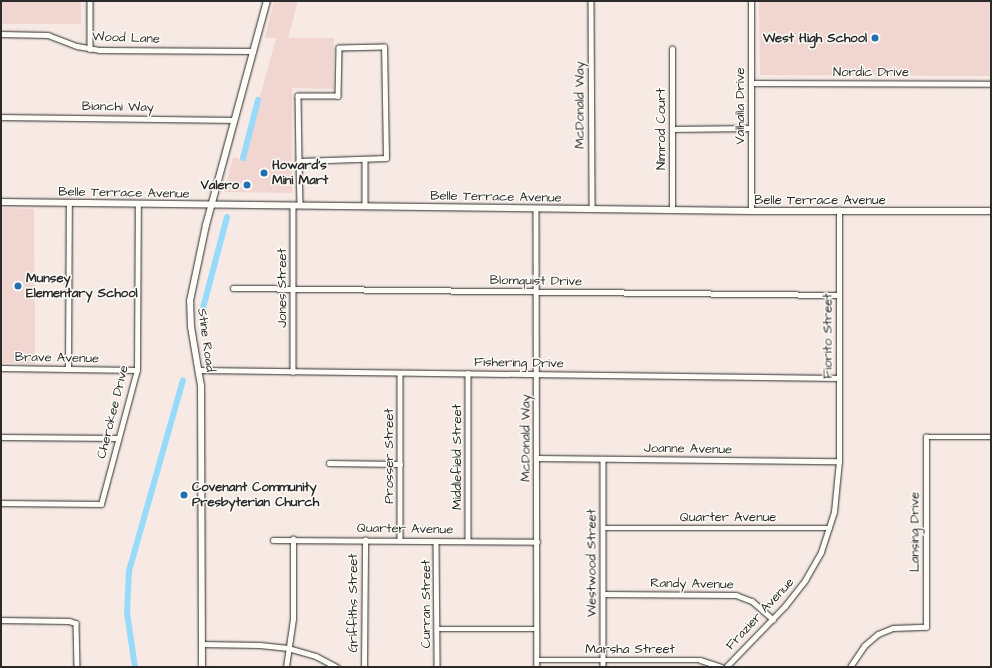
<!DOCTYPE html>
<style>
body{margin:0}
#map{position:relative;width:992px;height:668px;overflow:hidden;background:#f7eae5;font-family:"Architects Daughter",sans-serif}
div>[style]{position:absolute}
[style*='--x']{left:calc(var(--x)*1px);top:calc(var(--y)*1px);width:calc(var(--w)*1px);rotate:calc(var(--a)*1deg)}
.built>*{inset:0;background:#f0d5d0}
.canal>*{height:6px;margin:-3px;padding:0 3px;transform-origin:3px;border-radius:3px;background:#98dafa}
.roads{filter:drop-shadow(0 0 1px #2b2b2b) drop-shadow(0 0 1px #2b2b2b)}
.street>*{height:4.5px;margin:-2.25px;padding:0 2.25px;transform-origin:2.25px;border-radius:2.25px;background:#fdfcf7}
.secondary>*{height:6px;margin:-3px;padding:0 3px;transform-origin:3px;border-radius:3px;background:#fdfcf7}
.dots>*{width:11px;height:11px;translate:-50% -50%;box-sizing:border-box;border:2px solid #fdfcf7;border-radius:50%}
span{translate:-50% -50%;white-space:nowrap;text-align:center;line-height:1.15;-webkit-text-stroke:3px #fdfcf7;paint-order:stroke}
.street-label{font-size:13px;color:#2b2b2b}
.poi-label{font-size:13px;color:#2b2b2b;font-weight:700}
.right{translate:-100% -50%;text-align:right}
.left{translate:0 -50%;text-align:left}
.frame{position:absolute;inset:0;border:2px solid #2b2b2b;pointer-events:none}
</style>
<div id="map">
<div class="built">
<i style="clip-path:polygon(1px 1px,81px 1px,81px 24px,1px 24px)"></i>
<i style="clip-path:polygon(274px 1px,298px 1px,288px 38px,334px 38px,334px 89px,292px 88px,292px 193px,224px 192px,233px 157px,243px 160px,276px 38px,265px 38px)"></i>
<i style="clip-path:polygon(759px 1px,991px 1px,991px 76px,760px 75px)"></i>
<i style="clip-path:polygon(1px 208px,34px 209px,35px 364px,1px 363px)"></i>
</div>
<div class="canal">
<i style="--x:243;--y:158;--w:60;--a:-75.5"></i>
<i style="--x:203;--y:308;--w:94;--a:-75.2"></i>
<i style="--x:135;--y:667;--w:56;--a:-98.3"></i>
<i style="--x:127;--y:612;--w:41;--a:-87.2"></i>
<i style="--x:129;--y:571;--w:198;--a:-74.2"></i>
</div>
<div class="roads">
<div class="street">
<i style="--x:90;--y:1;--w:48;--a:90"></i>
<i style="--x:591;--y:1;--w:207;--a:89.7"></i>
<i style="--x:1;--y:34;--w:47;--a:1.2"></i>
<i style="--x:48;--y:35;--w:31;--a:21"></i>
<i style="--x:77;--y:46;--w:22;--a:10"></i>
<i style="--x:99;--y:50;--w:154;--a:0.4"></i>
<i style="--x:751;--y:83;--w:240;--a:0.2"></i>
<i style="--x:1;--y:117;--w:233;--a:0.7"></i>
<i style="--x:673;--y:129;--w:78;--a:-0.7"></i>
<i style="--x:365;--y:160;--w:46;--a:90"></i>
<i style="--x:299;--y:161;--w:87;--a:-2"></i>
<i style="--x:386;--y:158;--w:111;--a:-91"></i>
<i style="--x:384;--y:47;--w:45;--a:178.7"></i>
<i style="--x:339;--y:48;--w:48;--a:91.2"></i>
<i style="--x:338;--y:96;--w:40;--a:180"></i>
<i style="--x:298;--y:96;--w:65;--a:89.1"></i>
<i style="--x:299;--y:161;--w:44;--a:88.7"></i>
<i style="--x:293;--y:205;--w:167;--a:90"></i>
<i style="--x:536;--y:209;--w:458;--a:89.9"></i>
<i style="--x:672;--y:209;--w:160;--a:-90"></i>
<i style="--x:751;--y:211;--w:210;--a:-90"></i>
<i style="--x:233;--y:288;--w:606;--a:0.66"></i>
<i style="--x:1;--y:368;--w:136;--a:0.8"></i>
<i style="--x:68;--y:369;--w:165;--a:-89.7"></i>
<i style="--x:200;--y:370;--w:639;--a:0.72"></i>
<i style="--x:400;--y:373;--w:167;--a:90"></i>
<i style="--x:468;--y:373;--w:168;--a:90"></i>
<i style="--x:1;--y:437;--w:117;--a:0.5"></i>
<i style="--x:537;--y:458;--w:302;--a:0.6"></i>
<i style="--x:603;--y:459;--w:208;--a:90"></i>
<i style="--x:329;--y:463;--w:71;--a:0.8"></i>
<i style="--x:1;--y:503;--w:100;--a:0.6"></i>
<i style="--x:101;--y:504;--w:139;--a:-75"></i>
<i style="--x:137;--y:370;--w:165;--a:-89.7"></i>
<i style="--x:603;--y:528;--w:227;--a:0"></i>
<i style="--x:273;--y:540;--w:264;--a:0.4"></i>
<i style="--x:436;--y:541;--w:126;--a:89.5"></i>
<i style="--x:603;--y:594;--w:133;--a:0.4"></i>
<i style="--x:736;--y:595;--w:17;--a:21"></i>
<i style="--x:752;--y:601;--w:28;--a:41"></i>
<i style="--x:1;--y:620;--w:68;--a:0.8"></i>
<i style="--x:69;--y:621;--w:7;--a:16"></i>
<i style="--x:76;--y:623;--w:44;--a:88.7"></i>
<i style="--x:437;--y:629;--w:100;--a:0"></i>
<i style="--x:201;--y:644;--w:59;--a:1"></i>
<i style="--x:260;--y:645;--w:28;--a:6"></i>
<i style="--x:288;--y:648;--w:29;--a:16"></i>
<i style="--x:316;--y:656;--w:24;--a:28"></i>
<i style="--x:537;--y:660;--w:163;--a:0"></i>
<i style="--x:700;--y:660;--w:22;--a:18"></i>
<i style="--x:286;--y:667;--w:49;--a:-81.7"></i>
<i style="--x:293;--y:619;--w:80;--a:-90"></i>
<i style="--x:364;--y:667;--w:127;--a:-89.5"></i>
<i style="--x:726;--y:667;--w:85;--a:-46"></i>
<i style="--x:785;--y:606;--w:33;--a:-52"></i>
<i style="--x:805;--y:580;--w:32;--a:-60"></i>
<i style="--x:821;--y:552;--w:42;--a:-72"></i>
<i style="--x:834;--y:512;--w:51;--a:-84.4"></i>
<i style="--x:839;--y:461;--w:251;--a:-90"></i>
<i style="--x:850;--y:667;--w:25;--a:-56"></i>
<i style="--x:864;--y:646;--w:18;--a:-41"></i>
<i style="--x:878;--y:634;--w:16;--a:-22"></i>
<i style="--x:893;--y:628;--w:33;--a:-2"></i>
<i style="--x:926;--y:627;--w:190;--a:-90"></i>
<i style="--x:926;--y:437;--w:65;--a:0"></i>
</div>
<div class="secondary">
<i style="--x:1;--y:202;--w:750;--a:0.69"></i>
<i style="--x:751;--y:211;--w:240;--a:0"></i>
<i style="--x:202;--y:667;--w:281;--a:-90.2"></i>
<i style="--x:201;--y:386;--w:60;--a:-99.6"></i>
<i style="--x:191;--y:327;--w:26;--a:-92"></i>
<i style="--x:190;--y:301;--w:78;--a:-78.1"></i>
<i style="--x:206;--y:225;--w:232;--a:-74.8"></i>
</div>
</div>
<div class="dots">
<i style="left:875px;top:38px;background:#1f6fb2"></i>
<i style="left:264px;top:173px;background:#1f6fb2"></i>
<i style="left:247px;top:185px;background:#1f6fb2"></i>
<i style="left:18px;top:286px;background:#1f6fb2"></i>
<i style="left:184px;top:495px;background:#1f6fb2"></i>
</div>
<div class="street-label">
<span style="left:126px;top:38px;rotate:2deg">Wood Lane</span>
<span style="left:871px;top:72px">Nordic Drive</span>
<span style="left:580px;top:105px;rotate:-90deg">McDonald Way</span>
<span style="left:740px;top:106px;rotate:-90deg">Valhalla Drive</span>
<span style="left:118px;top:107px;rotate:1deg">Bianchi Way</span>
<span style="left:661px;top:129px;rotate:-90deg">Nimrod Court</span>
<span style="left:124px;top:193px;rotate:1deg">Belle Terrace Avenue</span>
<span style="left:496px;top:197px;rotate:1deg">Belle Terrace Avenue</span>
<span style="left:820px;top:200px">Belle Terrace Avenue</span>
<span style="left:536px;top:281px;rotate:1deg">Blomquist Drive</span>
<span style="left:282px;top:288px;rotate:-90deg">Jones Street</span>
<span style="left:828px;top:336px;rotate:-90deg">Fiorito Street</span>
<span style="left:206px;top:340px;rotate:82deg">Stine Road</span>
<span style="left:57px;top:358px;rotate:1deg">Brave Avenue</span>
<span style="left:519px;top:363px;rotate:1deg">Fishering Drive</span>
<span style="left:113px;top:412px;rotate:-76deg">Cherokee Drive</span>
<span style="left:526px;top:438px;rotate:-90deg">McDonald Way</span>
<span style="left:688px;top:449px;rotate:1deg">Joanne Avenue</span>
<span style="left:389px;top:456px;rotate:-90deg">Prosser Street</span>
<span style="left:457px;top:457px;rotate:-90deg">Middlefield Street</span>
<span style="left:728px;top:517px">Quarter Avenue</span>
<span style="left:405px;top:529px;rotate:1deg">Quarter Avenue</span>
<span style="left:915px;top:532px;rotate:-90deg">Lansing Drive</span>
<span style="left:592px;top:563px;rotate:-90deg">Westwood Street</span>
<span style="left:692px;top:584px;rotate:1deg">Randy Avenue</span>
<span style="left:353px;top:603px;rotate:-90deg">Griffiths Street</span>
<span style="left:426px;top:604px;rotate:-90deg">Curran Street</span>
<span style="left:760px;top:614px;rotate:-47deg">Frazier Avenue</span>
<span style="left:630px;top:649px">Marsha Street</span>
</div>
<div class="poi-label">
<span class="right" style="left:867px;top:38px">West High School</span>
<span class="left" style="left:272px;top:173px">Howard's<br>Mini Mart</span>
<span class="right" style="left:239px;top:185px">Valero</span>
<span class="left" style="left:26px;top:286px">Munsey<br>Elementary School</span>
<span class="left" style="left:192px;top:495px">Covenant Community<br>Presbyterian Church</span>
</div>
<div class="frame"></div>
</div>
